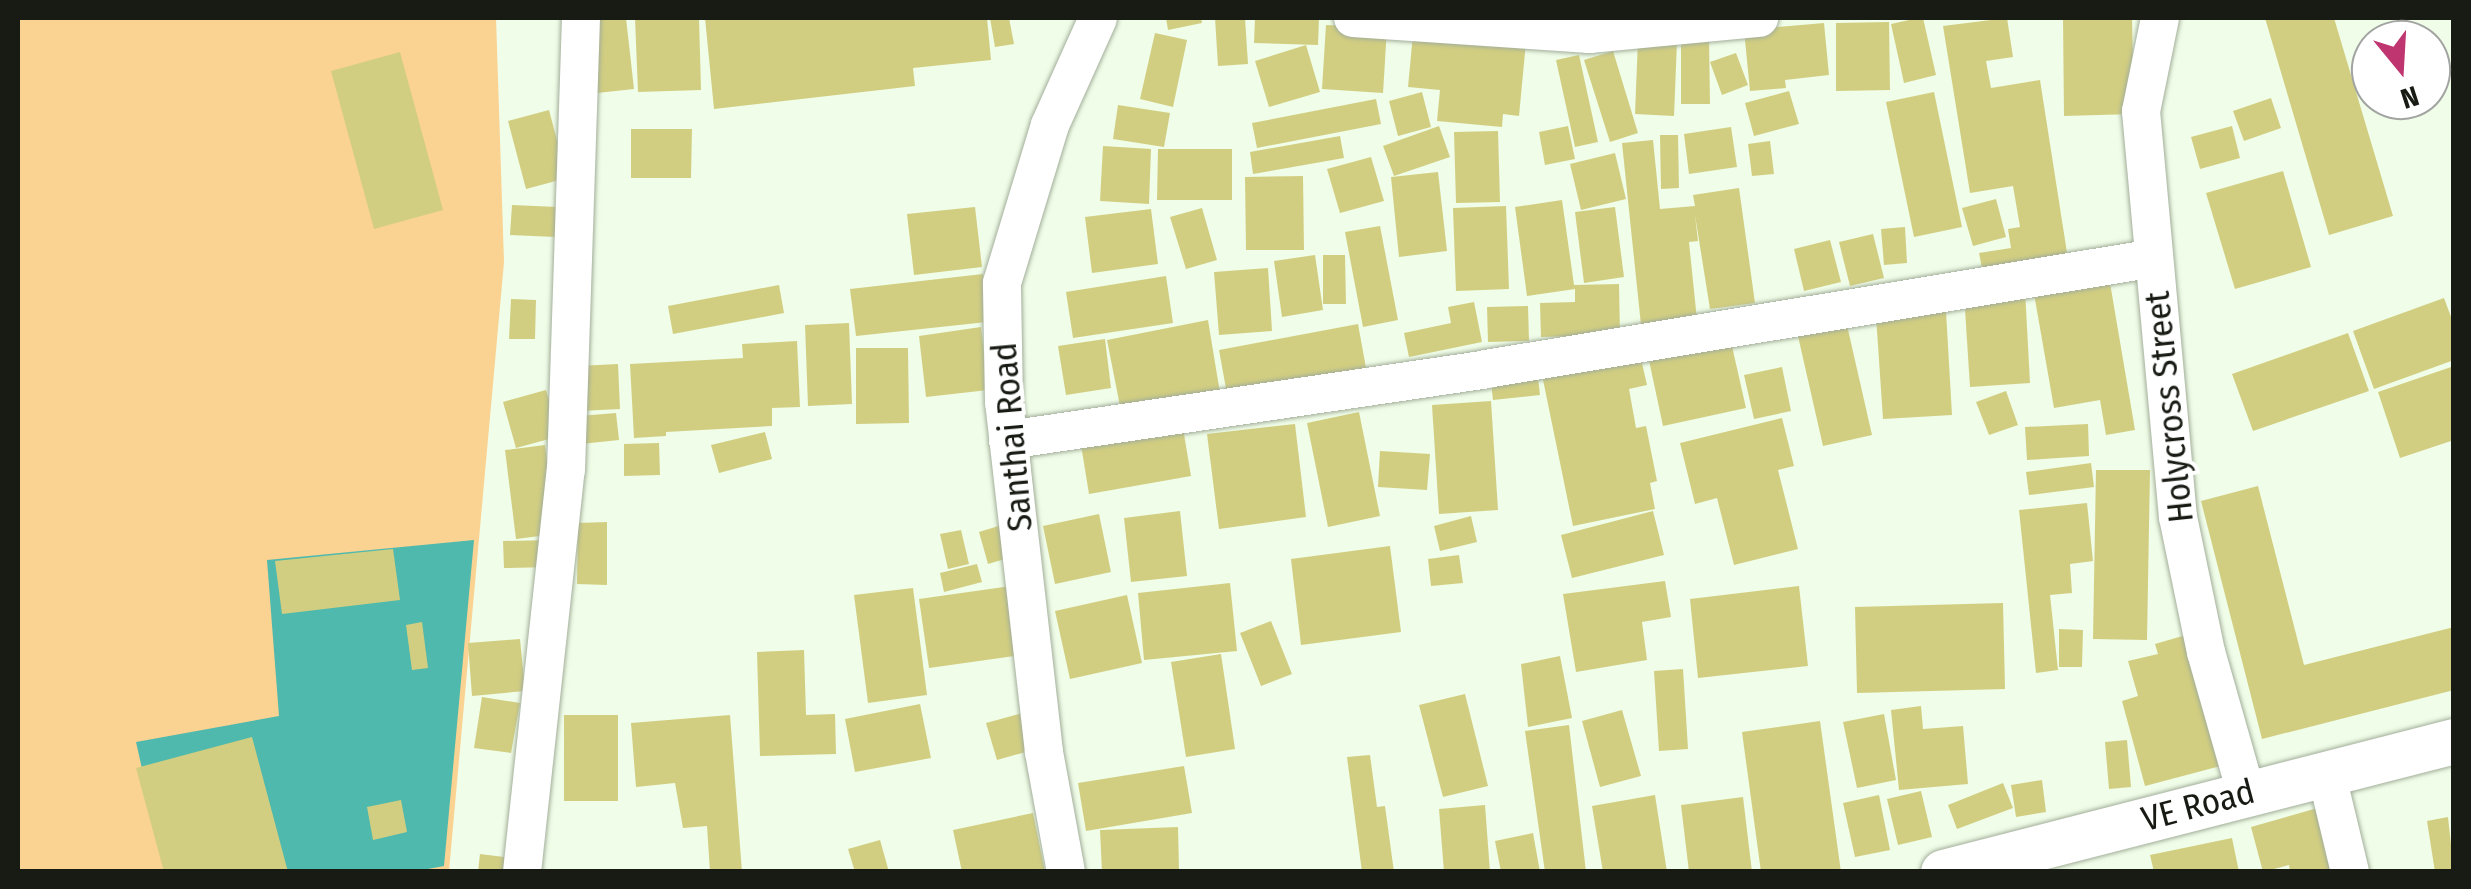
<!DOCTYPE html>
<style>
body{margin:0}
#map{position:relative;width:2471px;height:889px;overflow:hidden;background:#f0fde8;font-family:"Fira Sans Condensed",sans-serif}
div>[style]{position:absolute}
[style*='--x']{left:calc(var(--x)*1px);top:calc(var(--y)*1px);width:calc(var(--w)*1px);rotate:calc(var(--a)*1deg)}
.green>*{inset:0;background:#fad292}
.water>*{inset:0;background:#4fb9ad}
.building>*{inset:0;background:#d2ce81}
.roads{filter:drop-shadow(0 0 2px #a2ae9a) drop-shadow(0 0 2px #a2ae9a)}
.minor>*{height:38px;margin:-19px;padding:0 19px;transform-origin:19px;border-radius:19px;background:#fff}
.major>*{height:45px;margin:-22.5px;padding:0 22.5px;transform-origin:22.5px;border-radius:22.5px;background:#fff}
span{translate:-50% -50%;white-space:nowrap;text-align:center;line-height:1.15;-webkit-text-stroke:8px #fff;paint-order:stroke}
.street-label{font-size:35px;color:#171b13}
.frame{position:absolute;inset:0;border:20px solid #171b13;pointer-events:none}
.north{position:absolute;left:2351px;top:20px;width:100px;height:100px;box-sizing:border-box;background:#fff;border:2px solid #a2a4a1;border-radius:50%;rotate:162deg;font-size:28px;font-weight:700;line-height:40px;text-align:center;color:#171b13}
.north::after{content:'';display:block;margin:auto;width:35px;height:45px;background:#bf356f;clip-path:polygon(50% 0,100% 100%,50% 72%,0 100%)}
</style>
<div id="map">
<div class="green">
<i style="clip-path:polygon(18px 18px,496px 18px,504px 262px,449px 871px,18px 871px)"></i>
</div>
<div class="water">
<i style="clip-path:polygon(474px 540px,444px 866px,412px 872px,165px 871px,136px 742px,279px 716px,267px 560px)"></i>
</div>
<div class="building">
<i style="clip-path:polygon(589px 18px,626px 18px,634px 89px,597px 93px)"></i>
<i style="clip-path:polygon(635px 18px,699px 18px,701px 90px,638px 92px)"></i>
<i style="clip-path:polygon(705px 18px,987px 18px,991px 60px,913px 68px,915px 86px,714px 109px)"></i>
<i style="clip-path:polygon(990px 18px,1009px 18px,1014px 44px,995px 47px)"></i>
<i style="clip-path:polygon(1166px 18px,1201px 18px,1202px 23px,1168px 30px)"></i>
<i style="clip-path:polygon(1215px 18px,1245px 18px,1248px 64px,1218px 66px)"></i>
<i style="clip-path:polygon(1255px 18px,1319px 18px,1318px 45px,1254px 43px)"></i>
<i style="clip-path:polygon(1918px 18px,1923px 18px,1936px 75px,1904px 83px,1891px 24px)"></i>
<i style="clip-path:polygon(2007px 18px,2013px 57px,1986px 61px,1991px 88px,2040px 80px,2068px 259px,1983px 273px,1979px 253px,2011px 248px,2008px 229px,2020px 227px,2013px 186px,1970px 193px,1943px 26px)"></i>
<i style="clip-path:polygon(2063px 18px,2132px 18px,2134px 114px,2064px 116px)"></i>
<i style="clip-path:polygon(2265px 18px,2334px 18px,2393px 216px,2329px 235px)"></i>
<i style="clip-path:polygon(1889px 22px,1890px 90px,1836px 91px,1836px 23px)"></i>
<i style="clip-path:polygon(1824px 23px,1829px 75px,1785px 80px,1786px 88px,1750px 91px,1744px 30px)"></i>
<i style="clip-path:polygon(1326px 25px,1387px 28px,1383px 93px,1322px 89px)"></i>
<i style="clip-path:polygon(1155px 33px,1187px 40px,1173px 107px,1140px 99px)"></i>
<i style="clip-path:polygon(1413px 34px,1526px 42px,1519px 116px,1503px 114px,1502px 127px,1437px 121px,1440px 90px,1408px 87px)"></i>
<i style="clip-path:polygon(1681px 37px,1709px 37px,1710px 104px,1681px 104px)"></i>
<i style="clip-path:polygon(1638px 39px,1677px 41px,1674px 116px,1635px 114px)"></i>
<i style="clip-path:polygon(1306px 45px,1320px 92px,1269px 107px,1255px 61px)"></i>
<i style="clip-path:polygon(1613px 51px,1638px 133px,1610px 142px,1584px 60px)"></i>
<i style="clip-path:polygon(400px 52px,443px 210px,374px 229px,331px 71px)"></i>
<i style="clip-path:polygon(1736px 53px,1748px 85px,1722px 95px,1710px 62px)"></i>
<i style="clip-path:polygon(1579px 55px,1598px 142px,1575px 147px,1556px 60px)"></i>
<i style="clip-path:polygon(1789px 91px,1799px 124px,1754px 136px,1745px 103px)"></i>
<i style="clip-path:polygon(1422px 92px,1431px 127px,1398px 136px,1389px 101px)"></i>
<i style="clip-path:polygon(1934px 92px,1962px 227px,1914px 237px,1886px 102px)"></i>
<i style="clip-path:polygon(2271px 98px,2281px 128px,2244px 141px,2233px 111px)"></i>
<i style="clip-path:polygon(1376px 99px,1381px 124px,1257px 148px,1252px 123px)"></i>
<i style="clip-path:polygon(1118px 105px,1170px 113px,1164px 147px,1113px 139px)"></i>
<i style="clip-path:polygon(549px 110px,567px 178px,526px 189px,508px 121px)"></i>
<i style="clip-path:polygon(1439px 126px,1450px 157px,1394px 176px,1383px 146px)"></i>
<i style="clip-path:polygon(1568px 126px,1575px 159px,1545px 165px,1539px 132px)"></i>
<i style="clip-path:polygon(2232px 126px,2240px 158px,2200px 169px,2191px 137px)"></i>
<i style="clip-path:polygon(1731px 127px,1737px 167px,1689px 174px,1684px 134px)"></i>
<i style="clip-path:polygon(631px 129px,692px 129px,691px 178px,631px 178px)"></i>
<i style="clip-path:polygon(1498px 131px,1500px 202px,1456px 203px,1454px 132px)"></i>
<i style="clip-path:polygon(1660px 135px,1678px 135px,1679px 188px,1661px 189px)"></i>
<i style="clip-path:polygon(1340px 136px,1344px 158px,1253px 174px,1250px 152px)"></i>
<i style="clip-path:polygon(1653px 140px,1660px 209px,1695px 206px,1693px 195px,1739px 188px,1755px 303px,1710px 309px,1695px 215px,1698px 241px,1689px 242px,1697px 320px,1641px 325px,1622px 143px)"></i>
<i style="clip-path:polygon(1770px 141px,1774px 174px,1752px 176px,1748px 144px)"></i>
<i style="clip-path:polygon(1103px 146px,1151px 149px,1149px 204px,1100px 201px)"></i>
<i style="clip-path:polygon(1158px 149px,1232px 149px,1232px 200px,1157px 200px)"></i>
<i style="clip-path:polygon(1615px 153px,1626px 199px,1581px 210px,1570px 164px)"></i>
<i style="clip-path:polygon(1371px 157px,1384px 201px,1340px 213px,1327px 169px)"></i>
<i style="clip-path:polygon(2283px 171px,2311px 267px,2235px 289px,2206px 193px)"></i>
<i style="clip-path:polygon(1438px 172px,1447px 251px,1399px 257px,1391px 177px)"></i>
<i style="clip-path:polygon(1303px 176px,1304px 250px,1246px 250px,1245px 177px)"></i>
<i style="clip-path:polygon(1996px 199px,2006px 237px,1973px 246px,1962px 208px)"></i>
<i style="clip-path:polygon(1562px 200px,1574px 285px,1619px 284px,1620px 335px,1541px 337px,1540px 303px,1575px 302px,1575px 289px,1527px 296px,1515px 207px)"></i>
<i style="clip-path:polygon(512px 205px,558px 207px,556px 237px,510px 235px)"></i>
<i style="clip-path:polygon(1506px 206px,1509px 289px,1456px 291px,1453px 208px)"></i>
<i style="clip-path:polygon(975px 207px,982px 267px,914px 275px,907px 214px)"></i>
<i style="clip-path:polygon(1615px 207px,1624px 277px,1584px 283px,1575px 212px)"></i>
<i style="clip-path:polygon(1202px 208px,1217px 260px,1186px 269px,1170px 217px)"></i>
<i style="clip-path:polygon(1151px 209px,1158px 264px,1092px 273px,1085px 217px)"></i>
<i style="clip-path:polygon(1380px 226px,1398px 320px,1363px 327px,1345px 232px)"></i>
<i style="clip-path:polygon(1905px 227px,1907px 263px,1884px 265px,1881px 229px)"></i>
<i style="clip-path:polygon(1873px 234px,1884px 278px,1850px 286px,1839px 242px)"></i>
<i style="clip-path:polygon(1830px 240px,1841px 282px,1804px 291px,1794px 249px)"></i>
<i style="clip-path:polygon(1315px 255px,1323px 310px,1282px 317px,1274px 261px)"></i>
<i style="clip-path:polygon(1323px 255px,1345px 255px,1346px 304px,1323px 304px)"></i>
<i style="clip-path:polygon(1268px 268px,1272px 331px,1219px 335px,1214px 272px)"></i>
<i style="clip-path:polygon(983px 274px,987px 322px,856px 336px,850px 289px)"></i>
<i style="clip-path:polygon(1166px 276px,1173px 323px,1073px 338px,1066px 292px)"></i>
<i style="clip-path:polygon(2109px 277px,2135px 430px,2106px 435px,2100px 400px,2054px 408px,2033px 288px)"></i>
<i style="clip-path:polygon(779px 285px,784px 313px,673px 334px,668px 306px)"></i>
<i style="clip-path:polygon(2025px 290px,2030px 383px,1970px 387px,1964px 294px)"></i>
<i style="clip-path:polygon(2444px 298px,2454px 325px,2454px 360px,2374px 389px,2353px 331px)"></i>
<i style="clip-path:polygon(511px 299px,536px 300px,535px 339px,509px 339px)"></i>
<i style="clip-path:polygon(1474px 302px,1482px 342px,1409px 357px,1404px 333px,1451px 323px,1448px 307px)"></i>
<i style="clip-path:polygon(1528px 306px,1529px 341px,1488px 342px,1487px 307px)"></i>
<i style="clip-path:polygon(1946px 311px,1952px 415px,1883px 419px,1876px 316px)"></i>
<i style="clip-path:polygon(1844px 312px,1872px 435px,1823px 446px,1795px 323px)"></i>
<i style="clip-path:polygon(1208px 320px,1220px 393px,1120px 406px,1107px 340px)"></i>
<i style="clip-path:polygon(849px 323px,852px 404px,808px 406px,805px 325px)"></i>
<i style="clip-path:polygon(1358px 324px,1366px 368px,1227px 394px,1219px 350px)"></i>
<i style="clip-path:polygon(981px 327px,988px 390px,926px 397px,919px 336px)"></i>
<i style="clip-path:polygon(1729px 333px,1746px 408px,1663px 426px,1647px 351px)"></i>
<i style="clip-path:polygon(2348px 333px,2369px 391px,2253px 431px,2232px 374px)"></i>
<i style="clip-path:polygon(1105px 339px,1111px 388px,1066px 395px,1058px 346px)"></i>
<i style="clip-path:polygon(797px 341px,800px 407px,772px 408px,772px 426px,666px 432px,666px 436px,634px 438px,630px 364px,743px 358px,742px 344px)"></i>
<i style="clip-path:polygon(856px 348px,908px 348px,909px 423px,856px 424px)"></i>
<i style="clip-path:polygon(1639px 350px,1647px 385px,1629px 389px,1636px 428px,1646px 426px,1657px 481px,1650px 483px,1655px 509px,1573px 526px,1541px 370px)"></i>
<i style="clip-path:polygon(618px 364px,620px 409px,580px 411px,578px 366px)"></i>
<i style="clip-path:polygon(2454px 366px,2454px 440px,2400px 458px,2378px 392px)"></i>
<i style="clip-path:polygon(1782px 367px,1791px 411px,1754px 419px,1744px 375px)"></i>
<i style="clip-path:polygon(1537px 369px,1540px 395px,1493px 400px,1490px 374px)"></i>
<i style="clip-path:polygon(546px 390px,560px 436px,516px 448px,503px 402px)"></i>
<i style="clip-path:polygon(2006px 391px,2018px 425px,1989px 435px,1976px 402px)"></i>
<i style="clip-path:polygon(1491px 401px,1498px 510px,1439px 514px,1432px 405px)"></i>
<i style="clip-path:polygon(1359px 412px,1380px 516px,1328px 527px,1307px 423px)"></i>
<i style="clip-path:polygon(616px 413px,619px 440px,581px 444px,579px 416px)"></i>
<i style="clip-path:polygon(1782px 418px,1794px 466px,1778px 470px,1798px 549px,1734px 565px,1717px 498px,1695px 504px,1680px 443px)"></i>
<i style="clip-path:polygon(1295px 424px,1306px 517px,1219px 529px,1207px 434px)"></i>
<i style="clip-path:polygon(2088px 424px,2089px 456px,2027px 460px,2025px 427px)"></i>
<i style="clip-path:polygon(1183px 428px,1191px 476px,1089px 494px,1081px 445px)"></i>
<i style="clip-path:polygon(765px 432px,772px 459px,719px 473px,711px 445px)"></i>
<i style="clip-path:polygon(659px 443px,660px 475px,624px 476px,624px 444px)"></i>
<i style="clip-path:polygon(545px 445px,556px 534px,516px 539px,505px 450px)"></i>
<i style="clip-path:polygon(1380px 451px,1430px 454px,1427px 490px,1378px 487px)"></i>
<i style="clip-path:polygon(2091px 463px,2094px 487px,2029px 495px,2026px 472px)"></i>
<i style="clip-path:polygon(2096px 470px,2150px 470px,2147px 640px,2093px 639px)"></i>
<i style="clip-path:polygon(2258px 486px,2304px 665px,2454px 627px,2454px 690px,2262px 739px,2201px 501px)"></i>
<i style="clip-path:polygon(2087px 503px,2093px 561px,2070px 564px,2072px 593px,2050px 595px,2058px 670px,2036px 673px,2019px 510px)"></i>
<i style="clip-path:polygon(1180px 511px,1187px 576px,1131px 582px,1124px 518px)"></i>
<i style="clip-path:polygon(1653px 511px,1664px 555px,1572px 578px,1561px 535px)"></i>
<i style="clip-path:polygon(1099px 514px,1111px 572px,1055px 584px,1043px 526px)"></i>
<i style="clip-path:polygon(1471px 516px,1477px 542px,1440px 551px,1434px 526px)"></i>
<i style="clip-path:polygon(607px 522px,607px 585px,577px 584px,578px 523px)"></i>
<i style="clip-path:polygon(1005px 524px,1015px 556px,988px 564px,979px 532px)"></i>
<i style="clip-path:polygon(961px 530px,969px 564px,948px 569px,940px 534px)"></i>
<i style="clip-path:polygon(552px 540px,552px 567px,504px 568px,503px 541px)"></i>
<i style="clip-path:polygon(1390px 546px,1401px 632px,1301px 645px,1291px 559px)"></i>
<i style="clip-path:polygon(393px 549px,400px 600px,282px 614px,275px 561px)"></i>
<i style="clip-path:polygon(1459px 555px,1463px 583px,1431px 586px,1428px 559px)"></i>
<i style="clip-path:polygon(977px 564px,982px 582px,944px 592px,940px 573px)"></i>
<i style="clip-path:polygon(1665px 581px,1671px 617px,1642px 622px,1647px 660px,1576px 672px,1563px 594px)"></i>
<i style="clip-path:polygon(1230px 583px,1237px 651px,1144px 660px,1138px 593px)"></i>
<i style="clip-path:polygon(1011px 586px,1021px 655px,929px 668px,919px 599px)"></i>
<i style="clip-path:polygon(1799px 586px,1808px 666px,1698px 678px,1690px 599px)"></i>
<i style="clip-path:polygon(913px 588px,927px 695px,868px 703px,854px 595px)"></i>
<i style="clip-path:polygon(1127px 595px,1142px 663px,1070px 679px,1055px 611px)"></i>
<i style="clip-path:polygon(2003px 603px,2005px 689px,1857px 693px,1855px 607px)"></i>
<i style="clip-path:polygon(1271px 621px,1292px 674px,1261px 686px,1240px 633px)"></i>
<i style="clip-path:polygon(422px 622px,428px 668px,412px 670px,406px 625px)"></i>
<i style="clip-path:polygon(2059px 629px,2083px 630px,2082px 667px,2059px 667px)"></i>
<i style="clip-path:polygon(2193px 633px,2228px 764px,2145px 786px,2122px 701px,2138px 696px,2128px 661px,2158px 654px,2155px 644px)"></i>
<i style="clip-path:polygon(520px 639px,525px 691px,472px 696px,468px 643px)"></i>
<i style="clip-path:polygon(804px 650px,806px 715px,835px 714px,836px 754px,760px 756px,757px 652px)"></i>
<i style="clip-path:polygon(1221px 654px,1235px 749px,1186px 757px,1171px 662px)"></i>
<i style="clip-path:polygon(1560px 656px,1572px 718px,1528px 727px,1521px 664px)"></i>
<i style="clip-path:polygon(1683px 669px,1688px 749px,1659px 751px,1654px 671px)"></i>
<i style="clip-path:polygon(1465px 694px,1488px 786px,1443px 797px,1419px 705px)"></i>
<i style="clip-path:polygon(482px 697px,520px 703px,511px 753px,474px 748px)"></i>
<i style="clip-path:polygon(920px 704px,931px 758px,855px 772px,845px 719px)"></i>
<i style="clip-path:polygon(1921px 706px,1923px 729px,1963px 726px,1968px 784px,1899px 790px,1891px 710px)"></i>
<i style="clip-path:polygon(1622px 710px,1641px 776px,1600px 787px,1582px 721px)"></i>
<i style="clip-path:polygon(1026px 712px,1036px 749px,997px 760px,986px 723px)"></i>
<i style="clip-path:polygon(1884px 714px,1896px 780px,1857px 788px,1843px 722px)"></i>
<i style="clip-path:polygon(564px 715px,618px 715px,618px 801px,564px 801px)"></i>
<i style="clip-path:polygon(730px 715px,742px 872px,710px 872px,707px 826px,683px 828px,675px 783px,636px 787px,631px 723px)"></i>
<i style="clip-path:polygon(1820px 721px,1841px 872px,1761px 872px,1742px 732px)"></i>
<i style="clip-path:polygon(1569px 725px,1586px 872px,1545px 872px,1525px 731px)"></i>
<i style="clip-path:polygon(252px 737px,288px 872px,164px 872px,136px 768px)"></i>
<i style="clip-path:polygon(2127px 740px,2131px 787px,2109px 789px,2105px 742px)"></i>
<i style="clip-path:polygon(1370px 755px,1377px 807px,1385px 806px,1394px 872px,1362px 872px,1347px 757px)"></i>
<i style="clip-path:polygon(1184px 766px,1192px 813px,1086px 831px,1078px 783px)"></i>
<i style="clip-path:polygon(2042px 780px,2046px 812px,2016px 817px,2011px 785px)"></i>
<i style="clip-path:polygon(2003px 783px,2013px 808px,1957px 829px,1948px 805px)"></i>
<i style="clip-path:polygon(1921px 791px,1932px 837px,1898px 845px,1887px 799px)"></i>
<i style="clip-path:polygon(1655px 795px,1667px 872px,1603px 872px,1592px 806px)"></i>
<i style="clip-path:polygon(1879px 795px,1890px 850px,1855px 857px,1843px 803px)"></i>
<i style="clip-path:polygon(1743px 797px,1752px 872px,1689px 872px,1681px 805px)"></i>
<i style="clip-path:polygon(401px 800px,407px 832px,373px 840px,367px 807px)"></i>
<i style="clip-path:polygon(1485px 805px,1490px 872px,1444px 872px,1439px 809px)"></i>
<i style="clip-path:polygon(2321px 807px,2339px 872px,2290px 872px,2289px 865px,2263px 872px,2251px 827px)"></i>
<i style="clip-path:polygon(1033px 813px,1045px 872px,962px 872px,953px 830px)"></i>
<i style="clip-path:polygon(2448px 817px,2454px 872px,2435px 872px,2427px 821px)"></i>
<i style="clip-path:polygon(1178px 827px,1179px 869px,1102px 872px,1100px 830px)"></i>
<i style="clip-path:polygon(1533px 833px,1540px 872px,1501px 872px,1495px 841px)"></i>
<i style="clip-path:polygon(2232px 838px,2239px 872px,2154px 872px,2150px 855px)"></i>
<i style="clip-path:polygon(880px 840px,889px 872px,855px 872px,848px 849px)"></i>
<i style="clip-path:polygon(480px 854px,511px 858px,510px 872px,478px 872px)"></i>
</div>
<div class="roads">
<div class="minor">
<i style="--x:1353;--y:18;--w:237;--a:3.9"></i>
<i style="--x:1589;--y:34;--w:171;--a:-5.4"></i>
<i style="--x:2160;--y:18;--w:95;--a:101.5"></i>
<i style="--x:2141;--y:111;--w:408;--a:84.8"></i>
<i style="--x:2178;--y:517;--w:138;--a:78.3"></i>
<i style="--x:2206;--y:652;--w:146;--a:74.1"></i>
<i style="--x:1008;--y:440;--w:483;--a:-8.4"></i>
<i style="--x:1486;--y:369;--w:677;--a:-9.43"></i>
<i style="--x:2326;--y:772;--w:103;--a:76.5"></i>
<i style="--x:522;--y:872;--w:404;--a:-83.8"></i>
<i style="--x:566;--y:470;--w:452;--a:-88.1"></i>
<i style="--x:1066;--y:872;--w:122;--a:-100.4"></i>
<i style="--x:1044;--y:752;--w:351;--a:-96.5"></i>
<i style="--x:1004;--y:403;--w:120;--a:-91"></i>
<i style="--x:1002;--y:283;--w:165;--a:-73.1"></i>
<i style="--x:1050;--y:125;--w:117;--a:-65.8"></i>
</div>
<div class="major">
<i style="--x:1943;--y:872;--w:528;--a:-14.38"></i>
</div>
</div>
<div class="street-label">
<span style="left:2169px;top:407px;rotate:-96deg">Holycross Street</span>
<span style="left:1012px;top:437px;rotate:-95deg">Santhai Road</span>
<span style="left:2198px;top:805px;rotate:-15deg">VE Road</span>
</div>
<div class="frame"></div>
<div class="north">N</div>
</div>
